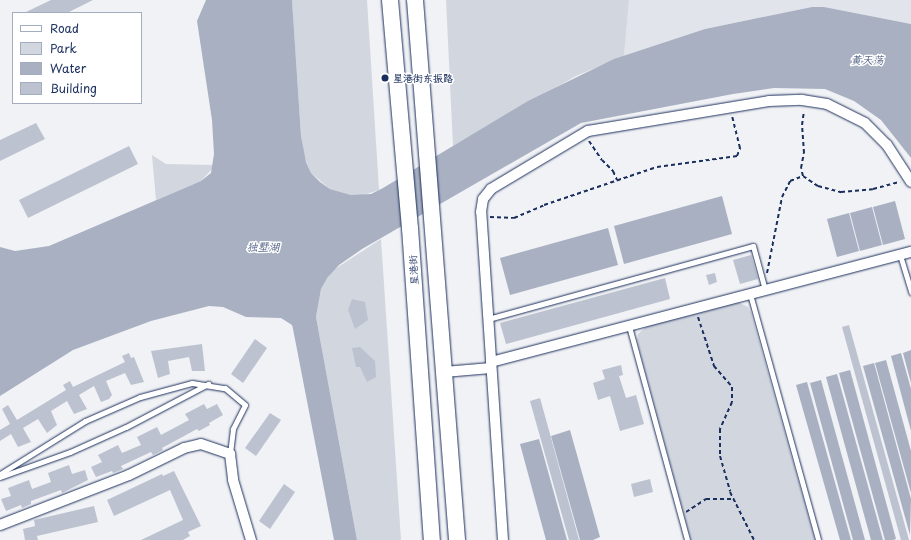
<!DOCTYPE html>
<meta charset="utf-8">
<style>
body{margin:0}
#map{position:relative;width:911px;height:540px;overflow:hidden;background:#f1f2f5;font-family:"Playpen Sans","LXGW WenKai TC",sans-serif}
div>[style]{position:absolute}
[style*='--x']{left:calc(var(--x)*1px);top:calc(var(--y)*1px);width:calc(var(--w)*1px);rotate:calc(var(--a)*1deg)}
.built>*{inset:0;background:#e1e4ea}
.green>*{inset:0;background:#d2d6df}
.water>*{inset:0;background:#a8b0c2}
.building>*{inset:0;background:#bcc2d0}
.path>*{height:2px;margin-top:-1px;transform-origin:0;background:repeating-linear-gradient(90deg,#1b2f5e 0 4px,transparent 0 7px)}
.roads{filter:drop-shadow(0 0 1px #1b2f5e) drop-shadow(0 0 1px #1b2f5e)}
.lane>*{height:5px;margin:-2.5px;padding:0 2.5px;transform-origin:2.5px;border-radius:2.5px;background:#fff}
.street>*{height:10px;margin:-5px;padding:0 5px;transform-origin:5px;border-radius:5px;background:#fff}
.primary>*{height:16px;margin:-8px;padding:0 8px;transform-origin:8px;border-radius:8px;background:#fff}
.dots>*{width:11px;height:11px;translate:-50% -50%;box-sizing:border-box;border:2px solid #fff;border-radius:50%}
span{translate:-50% -50%;white-space:nowrap;text-align:center;line-height:1.15;-webkit-text-stroke:3px #fff;paint-order:stroke}
.poi-label{font-size:10px;color:#1b2f5e;font-weight:700}
.left{translate:0 -50%;text-align:left}
.street-label{font-size:10px;color:#1b2f5e}
.water-label{font-size:11px;color:#4c5c81;font-style:italic}
.legend{position:absolute;left:12px;top:12px;width:130px;height:92px;box-sizing:border-box;background:#fff;border:1px solid #a4acbf;margin:0;padding:5px 7px;list-style:none;font-size:12px;color:#1b2f5e}
.legend li{display:flex;align-items:center;gap:8px;height:20px}
.legend b{width:20px;border:1px solid #a4acbf}
</style>
<div id="map">
<div class="built">
<i style="clip-path:polygon(629px 0,911px 0,911px 24px,824px 7px,812px 7px,705px 29px,624px 56px)"></i>
</div>
<div class="green">
<i style="clip-path:polygon(292px 0,367px 0,379px 190px,360px 196px,351px 195px,330px 189px,311px 173px,304px 156px,301px 136px)"></i>
<i style="clip-path:polygon(446px 0,629px 0,624px 56px,576px 76px,453px 146px)"></i>
<i style="clip-path:polygon(152px 155px,166px 164px,213px 165px,212px 169px,201px 181px,156px 200px)"></i>
<i style="clip-path:polygon(381px 239px,401px 540px,357px 540px,316px 317px,321px 289px,332px 271px)"></i>
<i style="clip-path:polygon(738px 302px,748px 307px,751px 313px,815px 540px,691px 540px,637px 341px,638px 334px,648px 325px)"></i>
</div>
<div class="water">
<i style="clip-path:polygon(206px 0,292px 0,301px 136px,306px 162px,311px 173px,320px 182px,330px 189px,351px 195px,371px 194px,383px 188px,528px 101px,614px 59px,705px 29px,812px 7px,824px 7px,911px 24px,911px 158px,881px 120px,854px 101px,825px 89px,774px 88px,733px 94px,581px 123px,362px 249px,339px 265px,328px 277px,321px 289px,316px 317px,357px 540px,334px 540px,293px 329px,292px 325px,281px 318px,246px 317px,223px 307px,209px 306px,151px 321px,73px 350px,0 396px,0 247px,15px 251px,49px 246px,201px 181px,211px 173px,214px 154px,212px 120px,197px 21px)"></i>
<i style="clip-path:polygon(722px 196px,732px 234px,624px 264px,614px 226px)"></i>
<i style="clip-path:polygon(895px 201px,905px 239px,883px 245px,873px 207px)"></i>
<i style="clip-path:polygon(872px 207px,882px 245px,860px 251px,850px 213px)"></i>
<i style="clip-path:polygon(849px 213px,859px 251px,837px 257px,827px 219px)"></i>
<i style="clip-path:polygon(608px 228px,618px 265px,510px 295px,500px 258px)"></i>
<i style="clip-path:polygon(911px 350px,911px 383px,903px 353px)"></i>
<i style="clip-path:polygon(901px 353px,911px 389px,911px 431px,891px 356px)"></i>
<i style="clip-path:polygon(886px 360px,911px 451px,911px 493px,875px 363px)"></i>
<i style="clip-path:polygon(874px 363px,911px 499px,910px 535px,863px 366px)"></i>
<i style="clip-path:polygon(850px 370px,896px 539px,893px 540px,885px 540px,839px 373px)"></i>
<i style="clip-path:polygon(837px 374px,883px 540px,871px 540px,826px 377px)"></i>
<i style="clip-path:polygon(821px 380px,865px 540px,853px 540px,810px 383px)"></i>
<i style="clip-path:polygon(807px 382px,851px 540px,840px 540px,796px 385px)"></i>
<i style="clip-path:polygon(570px 430px,600px 537px,593px 540px,580px 540px,551px 436px)"></i>
<i style="clip-path:polygon(539px 439px,544px 457px,567px 540px,546px 540px,520px 444px)"></i>
</div>
<div class="building">
<i style="clip-path:polygon(51px 0,93px 0,67px 13px,24px 13px)"></i>
<i style="clip-path:polygon(36px 123px,45px 139px,0 161px,0 140px)"></i>
<i style="clip-path:polygon(129px 146px,138px 164px,28px 218px,19px 200px)"></i>
<i style="clip-path:polygon(751px 255px,758px 279px,740px 284px,733px 260px)"></i>
<i style="clip-path:polygon(715px 273px,717px 282px,709px 285px,706px 275px)"></i>
<i style="clip-path:polygon(665px 278px,670px 299px,506px 344px,500px 323px)"></i>
<i style="clip-path:polygon(352px 299px,365px 302px,368px 320px,355px 329px,348px 310px)"></i>
<i style="clip-path:polygon(849px 325px,909px 540px,901px 540px,842px 327px)"></i>
<i style="clip-path:polygon(255px 339px,267px 348px,243px 383px,231px 374px)"></i>
<i style="clip-path:polygon(202px 344px,205px 371px,192px 371px,189px 357px,168px 361px,170px 374px,158px 378px,151px 351px)"></i>
<i style="clip-path:polygon(360px 347px,375px 361px,376px 377px,367px 382px,360px 367px,356px 367px,352px 348px)"></i>
<i style="clip-path:polygon(129px 353px,131px 358px,134px 357px,144px 382px,131px 385px,125px 373px,106px 381px,112px 395px,109px 399px,101px 402px,94px 386px,79px 395px,87px 409px,74px 414px,67px 401px,51px 411px,57px 425px,47px 433px,38px 419px,23px 428px,31px 442px,18px 447px,11px 434px,0 441px,0 430px,10px 424px,2px 409px,8px 405px,17px 420px,66px 390px,63px 385px,70px 381px,73px 387px,125px 362px,122px 356px)"></i>
<i style="clip-path:polygon(621px 365px,623px 375px,619px 376px,626px 398px,636px 395px,644px 424px,620px 431px,610px 396px,598px 400px,593px 383px,605px 379px,602px 370px)"></i>
<i style="clip-path:polygon(540px 398px,550px 434px,579px 540px,569px 540px,530px 401px)"></i>
<i style="clip-path:polygon(204px 404px,207px 409px,217px 404px,223px 415px,209px 423px,210px 425px,199px 431px,197px 429px,162px 448px,163px 450px,153px 455px,151px 452px,121px 466px,123px 469px,113px 473px,112px 471px,96px 477px,91px 467px,102px 462px,98px 455px,118px 445px,122px 453px,141px 445px,137px 437px,157px 427px,161px 435px,189px 420px,185px 414px)"></i>
<i style="clip-path:polygon(270px 413px,281px 420px,256px 456px,245px 448px)"></i>
<i style="clip-path:polygon(69px 465px,72px 474px,85px 470px,88px 480px,62px 493px,61px 490px,31px 501px,31px 504px,22px 508px,21px 505px,6px 511px,1px 499px,11px 496px,8px 488px,29px 480px,32px 489px,51px 482px,48px 473px)"></i>
<i style="clip-path:polygon(174px 471px,201px 526px,188px 532px,190px 536px,183px 540px,141px 540px,183px 520px,170px 490px,114px 516px,107px 500px,162px 474px,163px 476px)"></i>
<i style="clip-path:polygon(650px 479px,653px 492px,634px 497px,631px 484px)"></i>
<i style="clip-path:polygon(284px 484px,295px 492px,270px 529px,259px 521px)"></i>
<i style="clip-path:polygon(94px 506px,98px 522px,37px 536px,38px 540px,25px 540px,23px 529px,35px 526px,34px 520px)"></i>
</div>
<div class="path">
<i style="--x:589;--y:141;--w:23;--a:56"></i>
<i style="--x:602;--y:160;--w:16;--a:45"></i>
<i style="--x:613;--y:171;--w:10;--a:66"></i>
<i style="--x:803;--y:176;--w:8;--a:-104"></i>
<i style="--x:801;--y:168;--w:15;--a:-79"></i>
<i style="--x:804;--y:153;--w:28;--a:-94"></i>
<i style="--x:802;--y:125;--w:14;--a:-82"></i>
<i style="--x:490;--y:217;--w:24;--a:2"></i>
<i style="--x:514;--y:218;--w:33;--a:-23"></i>
<i style="--x:544;--y:205;--w:119;--a:-18.6"></i>
<i style="--x:657;--y:167;--w:81;--a:-7.8"></i>
<i style="--x:737;--y:156;--w:9;--a:-69"></i>
<i style="--x:740;--y:148;--w:32;--a:-104"></i>
<i style="--x:767;--y:273;--w:77;--a:-78.8"></i>
<i style="--x:782;--y:197;--w:18;--a:-63"></i>
<i style="--x:790;--y:181;--w:14;--a:-21"></i>
<i style="--x:803;--y:176;--w:18;--a:34"></i>
<i style="--x:818;--y:186;--w:24;--a:15"></i>
<i style="--x:841;--y:192;--w:32;--a:-5"></i>
<i style="--x:873;--y:189;--w:28;--a:-15"></i>
<i style="--x:698;--y:317;--w:52;--a:71.9"></i>
<i style="--x:714;--y:366;--w:28;--a:49"></i>
<i style="--x:732;--y:387;--w:15;--a:90"></i>
<i style="--x:732;--y:402;--w:30;--a:114"></i>
<i style="--x:720;--y:429;--w:27;--a:90"></i>
<i style="--x:720;--y:456;--w:37;--a:74"></i>
<i style="--x:730;--y:492;--w:54;--a:63.4"></i>
<i style="--x:686;--y:512;--w:24;--a:-33"></i>
<i style="--x:706;--y:499;--w:26;--a:0"></i>
</div>
<div class="roads">
<div class="lane">
<i style="--x:900;--y:255;--w:39;--a:73"></i>
<i style="--x:750;--y:294;--w:255;--a:74.5"></i>
<i style="--x:488;--y:319;--w:275;--a:-15.4"></i>
<i style="--x:753;--y:246;--w:46;--a:74.7"></i>
<i style="--x:629;--y:326;--w:222;--a:74.8"></i>
<i style="--x:0;--y:474;--w:100;--a:-31.9"></i>
<i style="--x:85;--y:421;--w:60;--a:-23.6"></i>
<i style="--x:140;--y:397;--w:54;--a:-15.1"></i>
<i style="--x:192;--y:383;--w:33;--a:9"></i>
<i style="--x:225;--y:388;--w:26;--a:40"></i>
<i style="--x:245;--y:405;--w:27;--a:117"></i>
<i style="--x:233;--y:429;--w:25;--a:97"></i>
<i style="--x:0;--y:477;--w:74;--a:-19.7"></i>
<i style="--x:70;--y:452;--w:61;--a:-24.1"></i>
<i style="--x:126;--y:427;--w:93;--a:-27.7"></i>
</div>
<div class="street">
<i style="--x:491;--y:362;--w:434;--a:-14.7"></i>
<i style="--x:444;--y:372;--w:47;--a:-4.9"></i>
<i style="--x:0;--y:525;--w:138;--a:-21.2"></i>
<i style="--x:129;--y:475;--w:61;--a:-26.1"></i>
<i style="--x:184;--y:448;--w:17;--a:-13"></i>
<i style="--x:201;--y:444;--w:31;--a:19"></i>
<i style="--x:230;--y:454;--w:26;--a:83"></i>
<i style="--x:233;--y:480;--w:63;--a:73.3"></i>
<i style="--x:503;--y:540;--w:329;--a:-93.8"></i>
<i style="--x:481;--y:212;--w:13;--a:-81"></i>
<i style="--x:483;--y:199;--w:13;--a:-51"></i>
<i style="--x:491;--y:189;--w:113;--a:-30.9"></i>
<i style="--x:588;--y:131;--w:183;--a:-9.4"></i>
<i style="--x:769;--y:101;--w:33;--a:-2"></i>
<i style="--x:802;--y:100;--w:25;--a:9"></i>
<i style="--x:827;--y:104;--w:42;--a:26.6"></i>
<i style="--x:865;--y:123;--w:31;--a:45"></i>
<i style="--x:887;--y:145;--w:44;--a:57"></i>
</div>
<div class="primary">
<i style="--x:390;--y:0;--w:229;--a:85"></i>
<i style="--x:410;--y:228;--w:313;--a:86"></i>
<i style="--x:415;--y:0;--w:542;--a:85.55"></i>
</div>
</div>
<div class="dots">
<i style="left:385px;top:78px;background:#1b2f5e"></i>
</div>
<div class="poi-label">
<span class="left" style="left:393px;top:78px">星港街东振路</span>
</div>
<div class="street-label">
<span style="left:413px;top:270px;rotate:-94deg">星港街</span>
</div>
<div class="water-label">
<span style="left:867px;top:60px">黄天荡</span>
<span style="left:263px;top:247px">独墅湖</span>
</div>
<ul class="legend">
<li><b style="height:5px;background:#fff"></b>Road</li>
<li><b style="height:11px;background:#d2d6df"></b>Park</li>
<li><b style="height:11px;background:#a8b0c2"></b>Water</li>
<li><b style="height:11px;background:#bcc2d0"></b>Building</li>
</ul>
</div>
